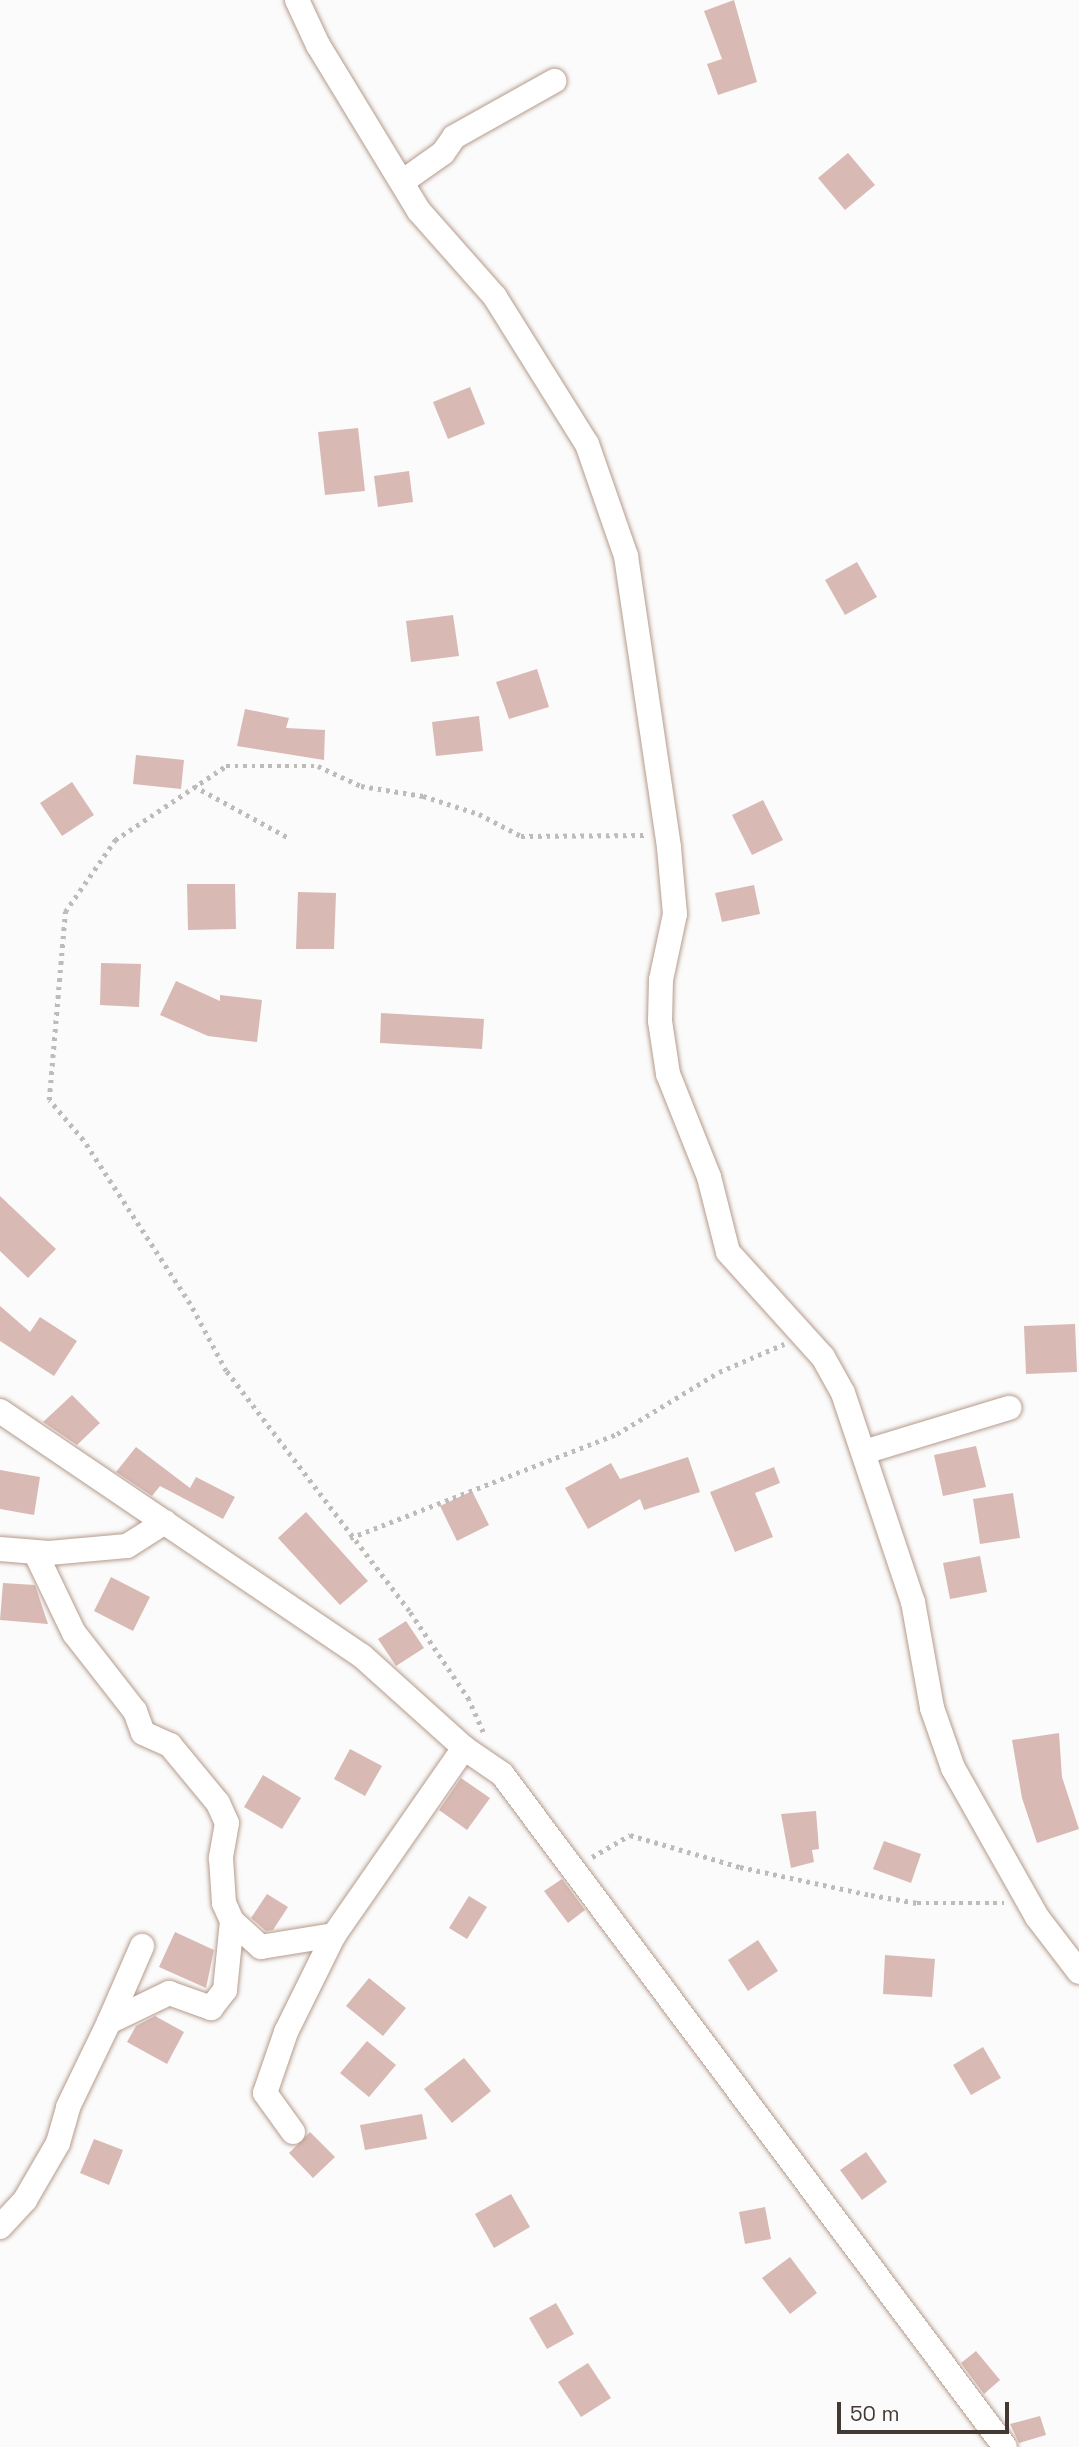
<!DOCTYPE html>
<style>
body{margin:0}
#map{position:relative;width:1079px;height:2447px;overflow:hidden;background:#fbfbfb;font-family:"Space Grotesk",sans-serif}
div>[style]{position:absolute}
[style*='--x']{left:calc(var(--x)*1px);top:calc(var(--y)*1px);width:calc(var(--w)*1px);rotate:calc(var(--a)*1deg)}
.building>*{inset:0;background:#d9b9b4}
.path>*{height:4.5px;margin-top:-2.25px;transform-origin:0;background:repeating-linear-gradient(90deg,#bfbbb9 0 3.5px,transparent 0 8.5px)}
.roads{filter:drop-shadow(0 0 2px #b59b8c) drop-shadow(0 0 2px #b59b8c)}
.street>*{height:24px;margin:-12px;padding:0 12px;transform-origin:12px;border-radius:12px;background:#fff}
span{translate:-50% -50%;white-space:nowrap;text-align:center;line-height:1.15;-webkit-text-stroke:5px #fbfbfb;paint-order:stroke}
.scale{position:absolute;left:837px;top:2402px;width:172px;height:32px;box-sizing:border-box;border:4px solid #433932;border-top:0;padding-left:9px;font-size:21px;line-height:24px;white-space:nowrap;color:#433932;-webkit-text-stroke:5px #fbfbfb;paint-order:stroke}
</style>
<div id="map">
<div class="building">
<i style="clip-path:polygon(734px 0,757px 82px,718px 95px,707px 64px,722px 59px,704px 11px)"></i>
<i style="clip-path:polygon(848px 153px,875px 185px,845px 210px,818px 178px)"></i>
<i style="clip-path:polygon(470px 387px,485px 424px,448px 439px,433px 402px)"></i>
<i style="clip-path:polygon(358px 428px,365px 491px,325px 495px,318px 432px)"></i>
<i style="clip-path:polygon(409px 471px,413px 502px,378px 507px,374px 476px)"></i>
<i style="clip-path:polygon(857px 562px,877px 597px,845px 615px,825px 580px)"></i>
<i style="clip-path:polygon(453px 615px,459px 656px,411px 662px,406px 621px)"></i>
<i style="clip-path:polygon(537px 669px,549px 707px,509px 719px,496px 682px)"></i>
<i style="clip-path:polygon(245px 709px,289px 718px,286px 728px,325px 730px,324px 760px,237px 746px)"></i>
<i style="clip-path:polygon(479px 716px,483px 751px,436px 756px,432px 722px)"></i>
<i style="clip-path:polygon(136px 755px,184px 760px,181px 789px,133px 784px)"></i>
<i style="clip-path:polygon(72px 782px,94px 815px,62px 836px,40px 803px)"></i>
<i style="clip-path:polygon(763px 800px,783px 840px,752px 855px,732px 815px)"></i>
<i style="clip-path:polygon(187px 884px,235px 884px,236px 929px,188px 930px)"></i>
<i style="clip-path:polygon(754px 885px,760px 914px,722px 922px,715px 893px)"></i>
<i style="clip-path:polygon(298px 892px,336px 893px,334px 949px,296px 949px)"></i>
<i style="clip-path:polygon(101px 963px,141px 964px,139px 1007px,100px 1005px)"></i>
<i style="clip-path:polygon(176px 981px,220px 1001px,220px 995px,262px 1000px,257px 1042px,208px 1036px,160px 1015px)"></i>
<i style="clip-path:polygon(381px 1013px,484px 1019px,482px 1049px,380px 1043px)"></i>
<i style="clip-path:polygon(0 1196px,56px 1249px,28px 1278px,0 1251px)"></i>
<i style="clip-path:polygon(0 1306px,30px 1332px,40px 1317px,77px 1341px,54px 1376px,0 1341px)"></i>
<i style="clip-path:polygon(1075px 1324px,1077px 1372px,1026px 1374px,1024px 1326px)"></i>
<i style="clip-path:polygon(72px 1395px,100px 1423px,77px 1445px,43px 1422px)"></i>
<i style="clip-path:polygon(976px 1446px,986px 1487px,943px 1496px,934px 1455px)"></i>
<i style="clip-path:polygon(136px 1447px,190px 1488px,196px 1477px,235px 1497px,223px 1519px,160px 1486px,152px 1496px,116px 1472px)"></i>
<i style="clip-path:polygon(688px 1457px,700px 1492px,644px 1510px,640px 1499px,588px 1529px,565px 1488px,611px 1463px,620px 1479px)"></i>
<i style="clip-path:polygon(774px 1467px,780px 1483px,755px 1493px,773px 1537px,735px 1552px,710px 1492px)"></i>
<i style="clip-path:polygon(0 1470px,40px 1477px,34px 1515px,0 1509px)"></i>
<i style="clip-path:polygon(472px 1491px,489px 1525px,457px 1541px,440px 1506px)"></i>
<i style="clip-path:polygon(1013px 1493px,1020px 1538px,980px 1544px,973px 1499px)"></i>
<i style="clip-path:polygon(306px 1512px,368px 1581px,340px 1605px,278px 1538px)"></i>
<i style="clip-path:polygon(980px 1556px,987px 1592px,950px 1599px,943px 1563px)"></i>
<i style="clip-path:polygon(111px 1577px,150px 1597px,133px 1631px,94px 1611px)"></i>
<i style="clip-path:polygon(3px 1583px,35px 1585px,48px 1624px,0 1620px)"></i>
<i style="clip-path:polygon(406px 1621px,424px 1648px,396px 1666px,378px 1639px)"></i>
<i style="clip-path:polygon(1059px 1733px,1062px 1777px,1079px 1829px,1037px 1843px,1022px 1798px,1012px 1740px)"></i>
<i style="clip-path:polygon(350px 1749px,382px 1766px,365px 1796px,334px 1779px)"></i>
<i style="clip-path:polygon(263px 1775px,301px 1798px,282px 1829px,244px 1807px)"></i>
<i style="clip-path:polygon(461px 1778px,490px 1798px,467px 1830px,439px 1810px)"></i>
<i style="clip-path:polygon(816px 1811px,819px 1849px,812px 1850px,814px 1862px,791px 1868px,781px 1814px)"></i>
<i style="clip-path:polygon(884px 1841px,921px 1854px,911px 1883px,873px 1869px)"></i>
<i style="clip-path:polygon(562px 1879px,585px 1910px,568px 1923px,544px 1891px)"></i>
<i style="clip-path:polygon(267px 1894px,288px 1907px,273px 1930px,266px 1931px,251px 1918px)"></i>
<i style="clip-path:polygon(469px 1896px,487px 1907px,467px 1939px,449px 1928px)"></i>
<i style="clip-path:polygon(175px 1932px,214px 1950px,206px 1988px,159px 1967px)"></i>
<i style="clip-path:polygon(758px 1940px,778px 1971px,748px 1991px,728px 1960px)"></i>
<i style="clip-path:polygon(885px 1955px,935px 1959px,932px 1997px,883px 1994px)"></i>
<i style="clip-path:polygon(369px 1978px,406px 2008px,383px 2036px,346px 2006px)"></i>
<i style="clip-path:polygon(155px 2016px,184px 2032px,167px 2064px,127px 2042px,136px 2026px)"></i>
<i style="clip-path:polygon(367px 2041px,396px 2065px,369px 2097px,340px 2073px)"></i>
<i style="clip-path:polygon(983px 2047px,1001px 2078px,971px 2095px,953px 2065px)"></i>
<i style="clip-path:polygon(464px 2058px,491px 2091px,452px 2123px,424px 2089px)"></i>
<i style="clip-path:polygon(422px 2114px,427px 2139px,365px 2150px,360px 2125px)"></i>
<i style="clip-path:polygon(310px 2132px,335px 2157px,313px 2178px,289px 2153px)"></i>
<i style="clip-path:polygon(94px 2139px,123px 2150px,109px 2185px,80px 2173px)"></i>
<i style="clip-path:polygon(866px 2152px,887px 2182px,862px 2200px,840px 2170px)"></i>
<i style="clip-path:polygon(511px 2194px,530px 2227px,494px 2248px,475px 2214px)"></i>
<i style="clip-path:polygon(765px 2207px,771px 2239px,745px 2244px,739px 2212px)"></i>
<i style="clip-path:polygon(790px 2257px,817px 2293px,790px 2314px,762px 2278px)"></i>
<i style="clip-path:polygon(556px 2303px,574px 2334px,547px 2349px,529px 2318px)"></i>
<i style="clip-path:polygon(976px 2351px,1000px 2380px,984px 2394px,961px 2363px)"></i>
<i style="clip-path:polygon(588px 2363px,611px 2398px,581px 2417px,558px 2382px)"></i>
<i style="clip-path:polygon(1040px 2416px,1046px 2435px,1019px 2443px,1010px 2424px)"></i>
</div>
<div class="path">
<i style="--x:194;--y:786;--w:106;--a:28.7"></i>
<i style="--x:350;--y:1538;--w:287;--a:-21.3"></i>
<i style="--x:617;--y:1434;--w:119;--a:-31.3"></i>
<i style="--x:719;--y:1372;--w:71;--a:-23.3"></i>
<i style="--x:483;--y:1732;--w:35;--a:-114"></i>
<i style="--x:469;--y:1700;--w:107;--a:-124"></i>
<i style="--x:409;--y:1611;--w:302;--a:-127.3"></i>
<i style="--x:226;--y:1371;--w:76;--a:-118.2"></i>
<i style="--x:190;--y:1304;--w:196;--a:-123.1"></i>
<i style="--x:83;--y:1140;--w:52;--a:-130.4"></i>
<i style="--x:49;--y:1100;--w:189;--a:-85.1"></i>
<i style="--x:65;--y:912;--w:88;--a:-55.2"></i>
<i style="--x:115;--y:840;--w:133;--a:-33.7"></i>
<i style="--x:226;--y:766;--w:92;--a:0"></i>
<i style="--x:318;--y:766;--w:47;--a:24.9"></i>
<i style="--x:361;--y:786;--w:63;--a:9.2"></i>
<i style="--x:423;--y:796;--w:59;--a:17.8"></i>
<i style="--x:479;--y:814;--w:47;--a:27.6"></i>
<i style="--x:521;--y:836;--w:124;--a:-0.5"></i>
<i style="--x:592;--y:1857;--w:44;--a:-30.1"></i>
<i style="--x:630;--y:1835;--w:115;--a:16.2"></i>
<i style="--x:740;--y:1867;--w:134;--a:12.1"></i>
<i style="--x:871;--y:1895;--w:47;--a:9.9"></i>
<i style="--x:917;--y:1903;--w:87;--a:0"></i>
</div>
<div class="roads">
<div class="street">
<i style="--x:297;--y:0;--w:50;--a:65"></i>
<i style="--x:318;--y:45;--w:194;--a:58.7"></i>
<i style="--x:419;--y:211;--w:115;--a:48.5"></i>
<i style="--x:495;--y:297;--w:173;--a:58"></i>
<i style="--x:587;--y:444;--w:119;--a:70.8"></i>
<i style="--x:626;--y:556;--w:295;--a:81.6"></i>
<i style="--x:669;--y:848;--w:66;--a:84.8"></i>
<i style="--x:675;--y:914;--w:67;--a:102"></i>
<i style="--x:661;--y:980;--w:41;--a:91.4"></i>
<i style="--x:660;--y:1021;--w:54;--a:81.4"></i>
<i style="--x:668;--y:1074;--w:111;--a:68.3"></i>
<i style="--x:709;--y:1177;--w:77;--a:75.8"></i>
<i style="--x:728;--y:1252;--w:142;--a:47.9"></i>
<i style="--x:823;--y:1357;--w:41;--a:60.9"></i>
<i style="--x:843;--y:1393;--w:220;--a:71.5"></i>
<i style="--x:913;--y:1602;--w:108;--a:79.8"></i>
<i style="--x:932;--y:1708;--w:64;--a:70.7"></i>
<i style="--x:953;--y:1768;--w:171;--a:60.6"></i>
<i style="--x:1037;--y:1917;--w:69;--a:52.6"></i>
<i style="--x:402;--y:182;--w:50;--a:-35.3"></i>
<i style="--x:443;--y:153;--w:19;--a:-55"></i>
<i style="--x:454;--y:137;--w:115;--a:-29.2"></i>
<i style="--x:0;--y:1411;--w:437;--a:34.1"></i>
<i style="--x:362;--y:1656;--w:137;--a:42"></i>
<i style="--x:464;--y:1748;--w:46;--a:34.4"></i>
<i style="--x:502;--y:1774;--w:840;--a:53.23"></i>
<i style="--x:864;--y:1452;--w:152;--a:-16.9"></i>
<i style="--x:0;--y:1549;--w:49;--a:4.7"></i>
<i style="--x:49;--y:1553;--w:78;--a:-5.1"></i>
<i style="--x:127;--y:1546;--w:45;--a:-32.3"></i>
<i style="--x:35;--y:1552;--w:90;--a:64.3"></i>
<i style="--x:74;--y:1633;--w:99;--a:52"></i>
<i style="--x:135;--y:1711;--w:23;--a:70"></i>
<i style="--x:143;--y:1733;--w:30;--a:24"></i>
<i style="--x:170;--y:1745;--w:75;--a:50.4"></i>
<i style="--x:218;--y:1803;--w:22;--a:66"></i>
<i style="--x:227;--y:1823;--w:36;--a:100"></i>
<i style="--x:221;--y:1858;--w:45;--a:86.2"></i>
<i style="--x:224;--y:1903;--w:20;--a:66"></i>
<i style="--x:109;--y:2022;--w:83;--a:-66.5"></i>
<i style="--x:293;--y:2132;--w:48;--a:-125.7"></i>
<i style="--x:265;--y:2093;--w:65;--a:-71"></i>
<i style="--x:286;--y:2032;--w:108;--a:-63.7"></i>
<i style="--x:334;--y:1935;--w:228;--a:-55.2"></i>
<i style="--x:0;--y:2227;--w:37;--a:-47"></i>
<i style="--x:25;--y:2200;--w:66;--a:-59.9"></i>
<i style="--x:58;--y:2143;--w:37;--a:-74"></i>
<i style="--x:68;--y:2107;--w:94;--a:-64.2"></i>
<i style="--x:109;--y:2022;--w:67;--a:-25.8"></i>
<i style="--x:169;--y:1993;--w:45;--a:19.7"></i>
<i style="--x:211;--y:2008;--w:23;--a:-52"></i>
<i style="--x:225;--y:1990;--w:69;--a:-84.2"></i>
<i style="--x:232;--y:1921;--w:39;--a:42"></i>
<i style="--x:261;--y:1947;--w:74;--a:-9.3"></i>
</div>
</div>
<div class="scale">50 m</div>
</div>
